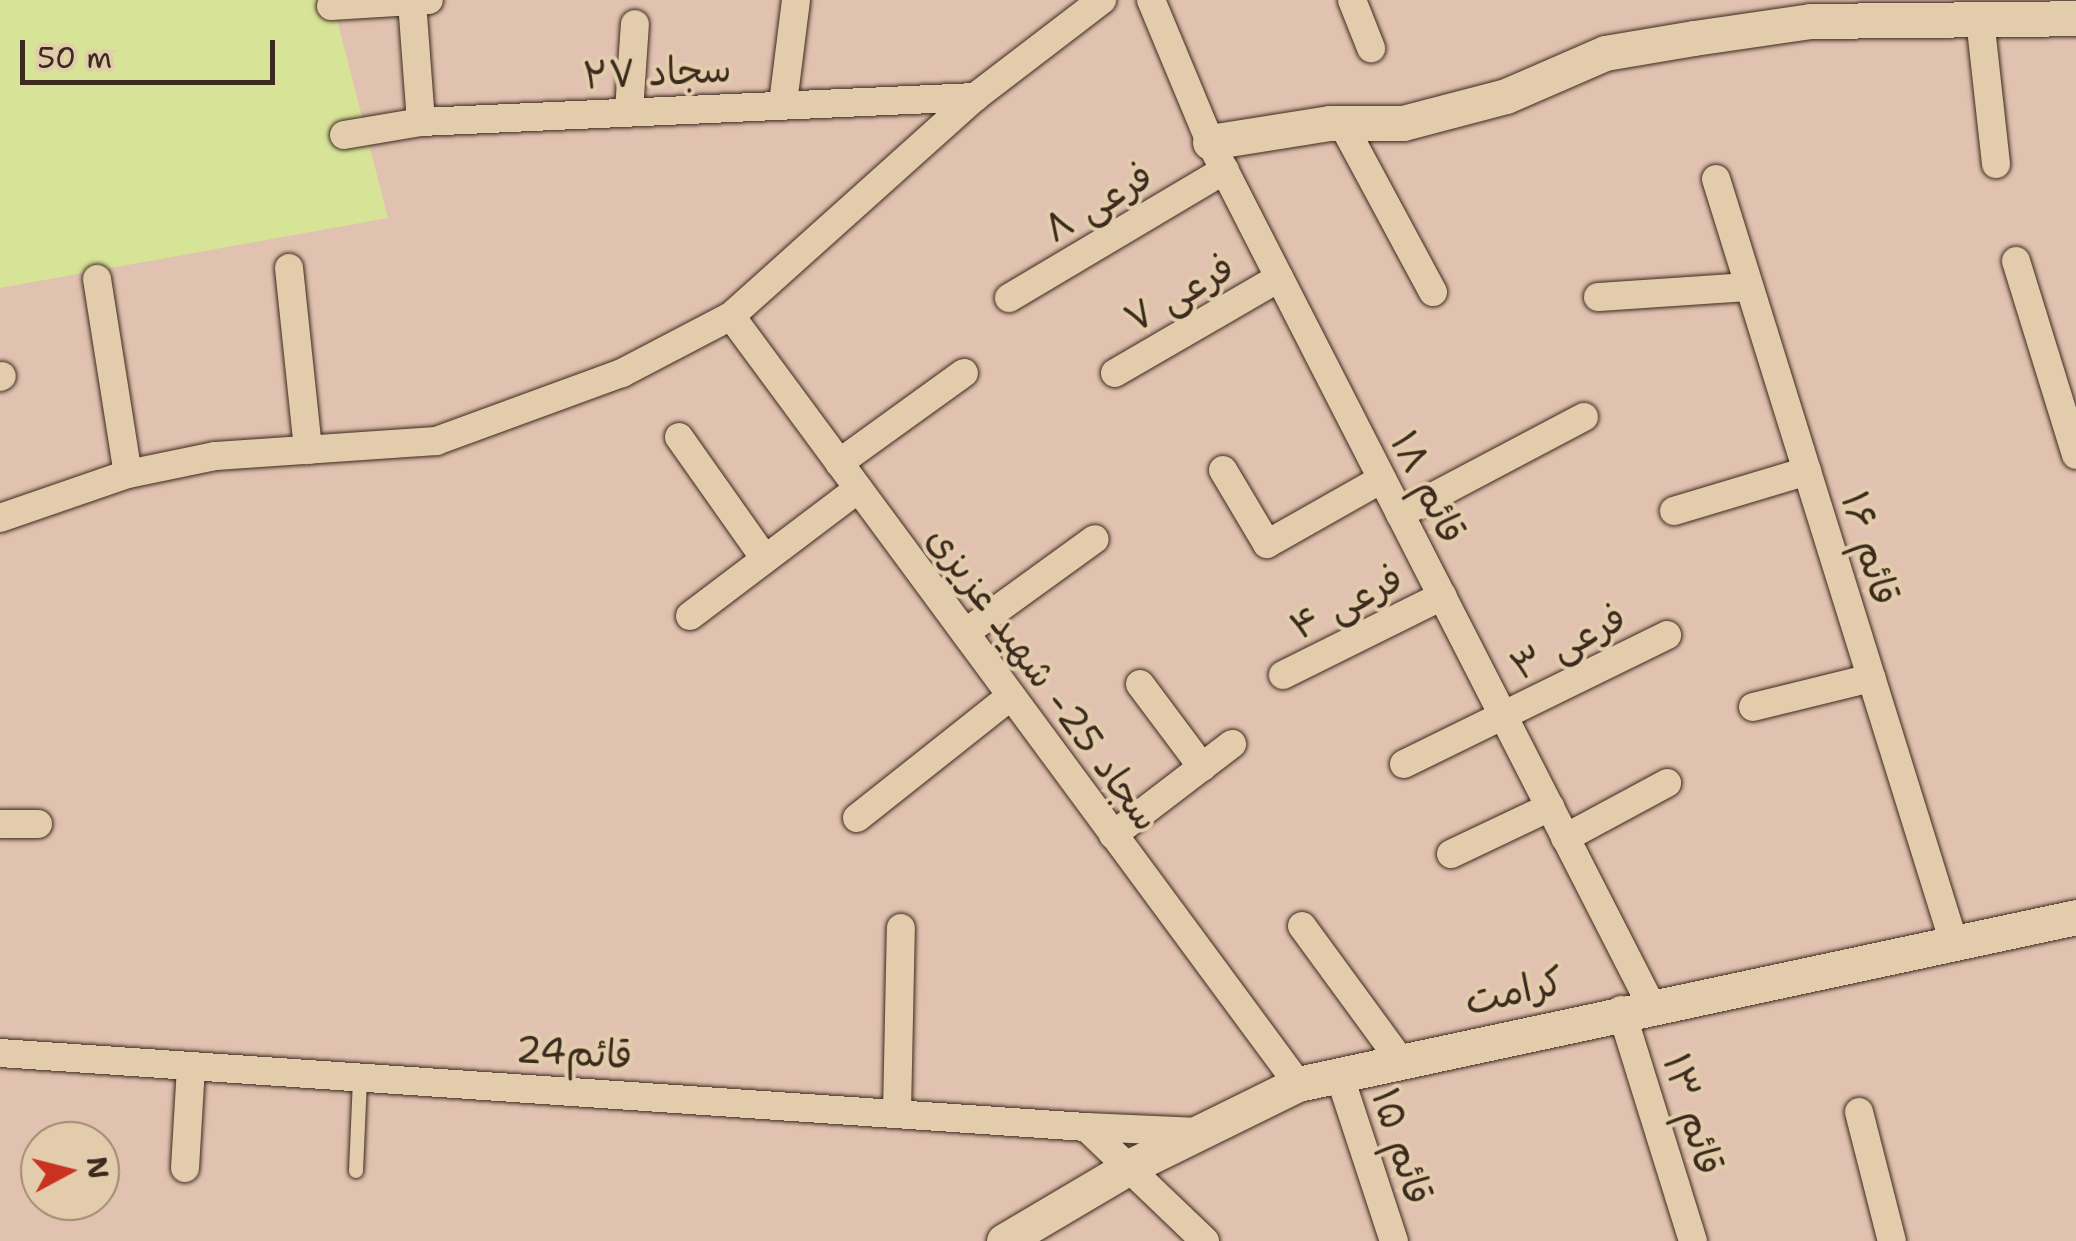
<!DOCTYPE html>
<meta charset="utf-8">
<style>
body{margin:0}
#map{position:relative;width:2076px;height:1241px;overflow:hidden;background:#e1c1af;font-family:"Shantell Sans","Playpen Sans Arabic",sans-serif}
div>[style]{position:absolute}
[style*='--x']{left:calc(var(--x)*1px);top:calc(var(--y)*1px);width:calc(var(--w)*1px);rotate:calc(var(--a)*1deg)}
.green>*{inset:0;background:#d7e396}
.roads{filter:drop-shadow(0 0 2px #3b2a1e) drop-shadow(0 0 2px #3b2a1e)}
.service>*{height:14px;margin:-7px;padding:0 7px;transform-origin:7px;border-radius:7px;background:#e2ccab}
.minor>*{height:28px;margin:-14px;padding:0 14px;transform-origin:14px;border-radius:14px;background:#e2ccab}
.tertiary>*{height:35px;margin:-17.5px;padding:0 17.5px;transform-origin:17.5px;border-radius:17.5px;background:#e2ccab}
span{translate:-50% -50%;white-space:nowrap;text-align:center;line-height:1.15;-webkit-text-stroke:8px #e2ccab;paint-order:stroke}
.street-label{font-size:38px;color:#3b2a1e}
.north{position:absolute;left:20px;top:1121px;width:100px;height:100px;box-sizing:border-box;background:#e2ccab;border:2px solid #9f8b73;border-radius:50%;rotate:83deg;font-size:28px;font-weight:700;line-height:40px;text-align:center;color:#3b2a1e}
.north::after{content:'';display:block;margin:auto;width:35px;height:45px;background:#c8321e;clip-path:polygon(50% 0,100% 100%,50% 72%,0 100%)}
.scale{position:absolute;left:20px;top:40px;width:255px;height:45px;box-sizing:border-box;border:5px solid #3b2a1e;border-top:0;padding-left:12px;font-size:30px;line-height:35px;white-space:nowrap;color:#3b2a1e;-webkit-text-stroke:8px #e2ccab;paint-order:stroke}
</style>
<div id="map">
<div class="green">
<i style="clip-path:polygon(0 0,332px 0,388px 218px,0 288px)"></i>
</div>
<div class="roads">
<div class="service">
<i style="--x:356;--y:1171;--w:93;--a:-87.5"></i>
</div>
<div class="minor">
<i style="--x:1151;--y:0;--w:154;--a:67.4"></i>
<i style="--x:1210;--y:142;--w:967;--a:62.93"></i>
<i style="--x:1352;--y:0;--w:52;--a:68.4"></i>
<i style="--x:412;--y:2;--w:120;--a:85.7"></i>
<i style="--x:331;--y:6;--w:98;--a:-3.5"></i>
<i style="--x:1980;--y:19;--w:146;--a:83.7"></i>
<i style="--x:783;--y:103;--w:104;--a:-82.8"></i>
<i style="--x:629;--y:111;--w:87;--a:-86.1"></i>
<i style="--x:1342;--y:123;--w:192;--a:61.7"></i>
<i style="--x:344;--y:135;--w:78;--a:-9.6"></i>
<i style="--x:421;--y:122;--w:555;--a:-2.58"></i>
<i style="--x:1716;--y:179;--w:797;--a:72.7"></i>
<i style="--x:2016;--y:261;--w:203;--a:72.8"></i>
<i style="--x:289;--y:268;--w:183;--a:84"></i>
<i style="--x:97;--y:279;--w:197;--a:81"></i>
<i style="--x:1598;--y:297;--w:151;--a:-3.8"></i>
<i style="--x:1009;--y:298;--w:251;--a:-30.7"></i>
<i style="--x:731;--y:316;--w:955;--a:53.56"></i>
<i style="--x:1115;--y:373;--w:190;--a:-30.1"></i>
<i style="--x:0;--y:377;--w:2;--a:-27"></i>
<i style="--x:679;--y:437;--w:149;--a:54.8"></i>
<i style="--x:839;--y:463;--w:154;--a:-35.8"></i>
<i style="--x:1223;--y:470;--w:86;--a:59.3"></i>
<i style="--x:1267;--y:544;--w:132;--a:-29.5"></i>
<i style="--x:1674;--y:511;--w:139;--a:-16.7"></i>
<i style="--x:1400;--y:514;--w:208;--a:-27.8"></i>
<i style="--x:0;--y:518;--w:135;--a:-19"></i>
<i style="--x:128;--y:474;--w:89;--a:-11.7"></i>
<i style="--x:215;--y:456;--w:222;--a:-3.9"></i>
<i style="--x:436;--y:441;--w:198;--a:-20.1"></i>
<i style="--x:622;--y:373;--w:123;--a:-27.6"></i>
<i style="--x:731;--y:316;--w:328;--a:-41.9"></i>
<i style="--x:975;--y:97;--w:160;--a:-37.4"></i>
<i style="--x:690;--y:616;--w:211;--a:-37.1"></i>
<i style="--x:965;--y:633;--w:160;--a:-35.9"></i>
<i style="--x:1283;--y:675;--w:178;--a:-26.4"></i>
<i style="--x:1140;--y:684;--w:104;--a:53.2"></i>
<i style="--x:1753;--y:707;--w:122;--a:-13.8"></i>
<i style="--x:1404;--y:764;--w:293;--a:-26.1"></i>
<i style="--x:857;--y:818;--w:196;--a:-38.4"></i>
<i style="--x:0;--y:824;--w:38;--a:0"></i>
<i style="--x:1113;--y:835;--w:150;--a:-37.4"></i>
<i style="--x:1565;--y:838;--w:116;--a:-28.3"></i>
<i style="--x:1451;--y:854;--w:110;--a:-25.4"></i>
<i style="--x:1302;--y:926;--w:166;--a:53.8"></i>
<i style="--x:1621;--y:1010;--w:242;--a:72.7"></i>
<i style="--x:0;--y:1053;--w:1089;--a:3.9"></i>
<i style="--x:1086;--y:1127;--w:165;--a:43.8"></i>
<i style="--x:1339;--y:1074;--w:176;--a:71.8"></i>
<i style="--x:897;--y:1112;--w:184;--a:-88.8"></i>
<i style="--x:1859;--y:1112;--w:133;--a:75.7"></i>
<i style="--x:1086;--y:1127;--w:113;--a:2.5"></i>
<i style="--x:185;--y:1168;--w:101;--a:-86.6"></i>
</div>
<div class="tertiary">
<i style="--x:1210;--y:142;--w:121;--a:-9"></i>
<i style="--x:1330;--y:123;--w:73;--a:0"></i>
<i style="--x:1403;--y:123;--w:106;--a:-14.7"></i>
<i style="--x:1506;--y:96;--w:108;--a:-23.5"></i>
<i style="--x:1605;--y:53;--w:90;--a:-9.6"></i>
<i style="--x:1694;--y:38;--w:118;--a:-8.3"></i>
<i style="--x:1811;--y:21;--w:265;--a:-0.6"></i>
<i style="--x:1004;--y:1241;--w:145;--a:-30.6"></i>
<i style="--x:1129;--y:1167;--w:188;--a:-26.2"></i>
<i style="--x:1298;--y:1084;--w:796;--a:-12.11"></i>
</div>
</div>
<div class="street-label">
<span style="left:657px;top:72px;rotate:-3deg">سجاد ۲۷</span>
<span style="left:1098px;top:202px;rotate:-31deg">فرعی ۸</span>
<span style="left:1179px;top:293px;rotate:-30deg">فرعی ۷</span>
<span style="left:1428px;top:487px;rotate:63deg">قائم ۱۸</span>
<span style="left:1870px;top:548px;rotate:73deg">قائم ۱۶</span>
<span style="left:1346px;top:602px;rotate:-27deg">فرعی ۴</span>
<span style="left:1568px;top:642px;rotate:-27deg">فرعی ۳</span>
<span style="left:1044px;top:678px;rotate:54deg">سجاد 25- شهید عزیزی</span>
<span style="left:1514px;top:991px;rotate:-13deg">کرامت</span>
<span style="left:574px;top:1052px;rotate:3deg">قائم24</span>
<span style="left:1693px;top:1114px;rotate:73deg">قائم ۱۳</span>
<span style="left:1402px;top:1146px;rotate:72deg">قائم ۱۵</span>
</div>
<div class="north">N</div>
<div class="scale">50 m</div>
</div>
